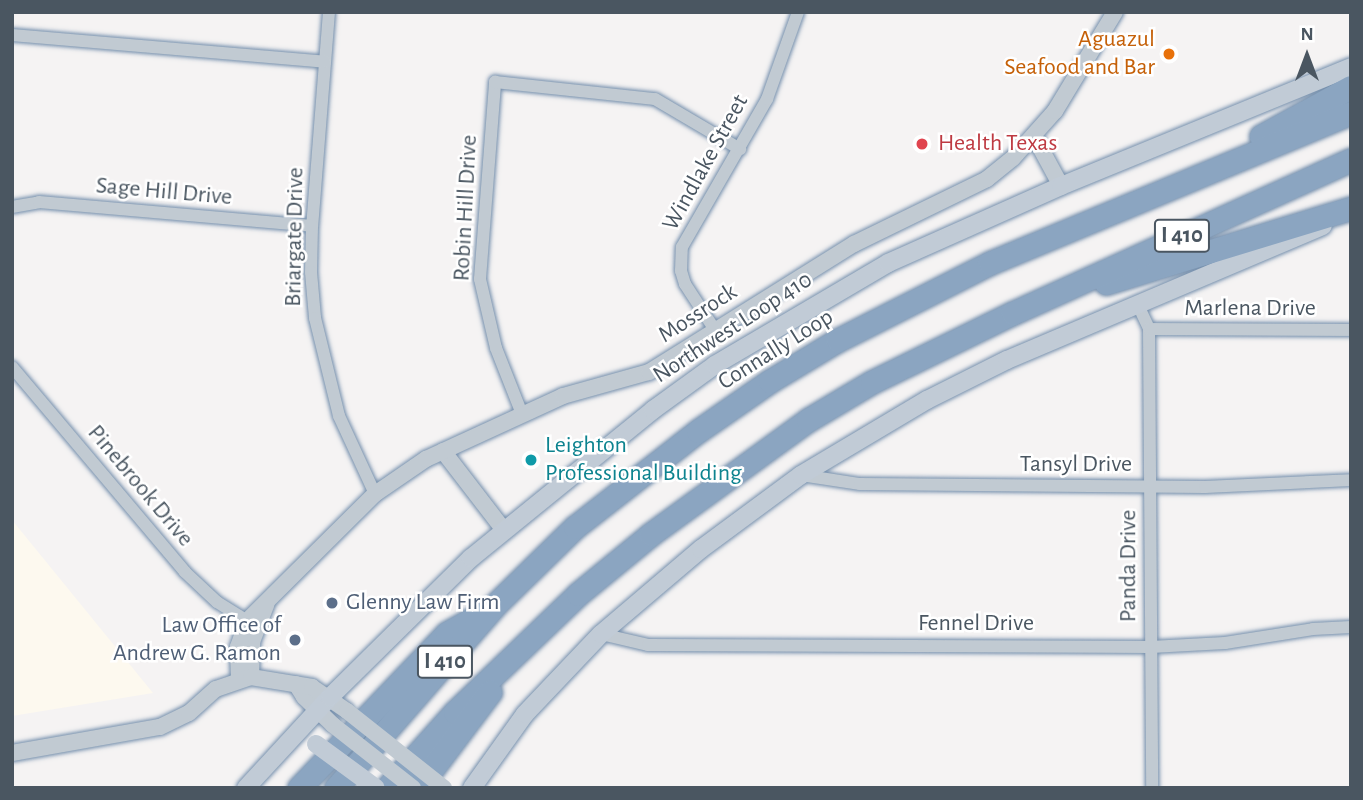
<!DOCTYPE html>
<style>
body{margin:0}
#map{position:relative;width:1363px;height:800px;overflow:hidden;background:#f5f3f3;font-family:"Alegreya Sans",sans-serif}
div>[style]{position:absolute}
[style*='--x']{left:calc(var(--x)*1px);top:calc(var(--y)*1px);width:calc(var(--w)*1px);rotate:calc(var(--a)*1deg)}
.commercial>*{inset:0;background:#fdf9ef}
.roads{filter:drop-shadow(0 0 2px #7690ad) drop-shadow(0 0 2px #7690ad)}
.minor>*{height:12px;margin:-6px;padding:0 6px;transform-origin:6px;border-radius:6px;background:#c1cad2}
.tertiary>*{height:16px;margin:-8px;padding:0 8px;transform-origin:8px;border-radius:8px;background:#c1cad2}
.secondary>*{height:18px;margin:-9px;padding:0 9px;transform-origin:9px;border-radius:9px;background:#c1cbd6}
.motorway>*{height:23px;margin:-11.5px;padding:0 11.5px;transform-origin:11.5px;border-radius:11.5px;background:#8ba5c1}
.tertiary-bridge>*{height:16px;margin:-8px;padding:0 8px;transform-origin:8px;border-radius:8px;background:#c1cad2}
.secondary-bridge>*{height:18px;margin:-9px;padding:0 9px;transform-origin:9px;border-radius:9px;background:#c1cbd6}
.dots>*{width:19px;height:19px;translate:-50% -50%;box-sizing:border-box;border:4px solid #fff;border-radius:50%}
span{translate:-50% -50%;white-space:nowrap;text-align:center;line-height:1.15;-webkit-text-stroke:5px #fff;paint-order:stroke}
.shield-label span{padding:2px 5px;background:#fff;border:2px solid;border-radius:5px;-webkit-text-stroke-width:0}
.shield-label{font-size:23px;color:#4a5661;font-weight:700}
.food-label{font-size:24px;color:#c56008}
.right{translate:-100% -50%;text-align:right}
.health-label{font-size:24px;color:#be3a42}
.left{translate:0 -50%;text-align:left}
.street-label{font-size:24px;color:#4a5661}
.culture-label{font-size:24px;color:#0d838f}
.service-label{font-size:24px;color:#4e5e75}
.frame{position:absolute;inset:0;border:14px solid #4a5661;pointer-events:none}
.north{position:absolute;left:1272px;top:21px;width:70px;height:70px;-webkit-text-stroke:5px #fff;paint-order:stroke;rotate:0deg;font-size:19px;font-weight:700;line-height:28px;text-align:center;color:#4a5661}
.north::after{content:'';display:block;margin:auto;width:24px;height:32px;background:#4a5661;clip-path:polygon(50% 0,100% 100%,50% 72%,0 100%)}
</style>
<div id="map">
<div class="commercial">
<i style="clip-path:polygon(12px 520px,153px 693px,12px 716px)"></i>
</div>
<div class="roads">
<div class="minor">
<i style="--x:329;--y:12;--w:215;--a:94.5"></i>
<i style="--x:312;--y:226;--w:46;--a:91.2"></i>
<i style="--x:311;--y:272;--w:46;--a:85"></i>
<i style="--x:315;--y:318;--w:101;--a:76.2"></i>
<i style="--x:339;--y:416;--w:86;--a:65.2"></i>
<i style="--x:12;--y:35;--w:314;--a:4.9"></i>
<i style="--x:12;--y:207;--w:27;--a:-10"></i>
<i style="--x:39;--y:202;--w:274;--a:5"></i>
<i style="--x:1138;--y:305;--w:26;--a:65"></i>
<i style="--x:1149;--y:329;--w:459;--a:89.6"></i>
<i style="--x:1149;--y:329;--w:202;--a:0.3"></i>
<i style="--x:715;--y:330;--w:55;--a:-123.1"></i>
<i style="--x:685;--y:284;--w:14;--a:-107"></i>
<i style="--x:681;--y:271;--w:24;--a:-88"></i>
<i style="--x:682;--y:247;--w:171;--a:-60.1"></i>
<i style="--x:767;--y:99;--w:92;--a:-70.4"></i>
<i style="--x:12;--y:367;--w:268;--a:49.8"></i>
<i style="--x:185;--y:572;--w:44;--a:43.2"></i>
<i style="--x:217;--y:602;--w:36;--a:32"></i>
<i style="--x:522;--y:414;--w:71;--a:-111.5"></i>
<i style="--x:496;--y:348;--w:71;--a:-103.1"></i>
<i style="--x:480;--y:279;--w:198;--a:-85.6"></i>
<i style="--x:495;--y:82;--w:161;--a:6.1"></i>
<i style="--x:655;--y:99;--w:99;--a:30.5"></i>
<i style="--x:801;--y:475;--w:60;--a:8.7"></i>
<i style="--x:860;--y:484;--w:345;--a:0.5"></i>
<i style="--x:1205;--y:487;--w:146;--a:-2.7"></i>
<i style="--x:601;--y:634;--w:48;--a:13.2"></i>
<i style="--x:648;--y:645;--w:503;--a:0.23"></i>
<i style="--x:1151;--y:647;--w:74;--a:-3.1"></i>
<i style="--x:1225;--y:643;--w:89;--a:-9"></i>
<i style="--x:1313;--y:629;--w:38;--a:-3"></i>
</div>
<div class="tertiary">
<i style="--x:1034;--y:136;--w:57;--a:61.6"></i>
<i style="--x:443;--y:451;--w:98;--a:52.4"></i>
<i style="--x:251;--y:677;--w:35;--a:-88"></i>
<i style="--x:252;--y:642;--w:40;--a:-69"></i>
<i style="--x:239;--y:679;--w:32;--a:-92"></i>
<i style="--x:238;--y:647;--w:28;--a:-71"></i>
<i style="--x:247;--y:621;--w:180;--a:-44.8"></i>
<i style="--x:375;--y:494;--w:62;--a:-34.5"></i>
<i style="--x:426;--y:459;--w:151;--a:-24.7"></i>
<i style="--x:563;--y:396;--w:89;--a:-15.6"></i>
<i style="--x:649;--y:372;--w:242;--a:-32"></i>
<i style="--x:854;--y:244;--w:148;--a:-26"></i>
<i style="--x:987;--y:179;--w:33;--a:-39"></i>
<i style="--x:1013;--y:158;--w:63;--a:-48.2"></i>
<i style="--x:1055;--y:111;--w:116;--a:-58.8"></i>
<i style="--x:296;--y:684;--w:15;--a:58"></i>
<i style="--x:304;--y:697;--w:40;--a:44"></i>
<i style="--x:12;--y:753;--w:150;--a:-10"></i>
<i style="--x:160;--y:727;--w:32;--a:-26"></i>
<i style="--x:189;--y:713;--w:36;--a:-42"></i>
<i style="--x:216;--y:689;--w:37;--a:-19"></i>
<i style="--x:251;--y:677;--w:62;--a:9.3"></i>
<i style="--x:312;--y:687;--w:42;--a:34.4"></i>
</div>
<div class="secondary">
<i style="--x:246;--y:788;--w:124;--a:-47.3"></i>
<i style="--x:330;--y:697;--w:198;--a:-44.6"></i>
<i style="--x:471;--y:558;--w:235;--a:-39.1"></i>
<i style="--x:653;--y:410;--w:77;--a:-36"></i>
<i style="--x:715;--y:365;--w:201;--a:-30.5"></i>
<i style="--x:888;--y:263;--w:189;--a:-24"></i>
<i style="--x:1061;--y:186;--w:313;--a:-22.3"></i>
<i style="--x:472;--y:788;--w:91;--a:-54.4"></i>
<i style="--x:525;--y:714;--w:110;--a:-46.5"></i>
<i style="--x:601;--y:634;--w:131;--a:-40.4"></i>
<i style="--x:701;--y:549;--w:124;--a:-36.5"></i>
<i style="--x:801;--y:475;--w:147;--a:-30.8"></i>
<i style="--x:927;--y:400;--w:89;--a:-26.6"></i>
<i style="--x:1007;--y:360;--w:343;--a:-23"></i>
</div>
<div class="motorway">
<i style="--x:1261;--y:136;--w:102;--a:-28.6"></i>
<i style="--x:1106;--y:283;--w:256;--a:-17"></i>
<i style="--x:299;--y:788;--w:214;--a:-46.3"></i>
<i style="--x:447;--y:633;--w:37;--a:-29"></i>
<i style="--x:336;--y:788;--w:241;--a:-49"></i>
<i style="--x:494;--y:606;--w:113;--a:-44.3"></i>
<i style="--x:575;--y:527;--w:156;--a:-38"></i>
<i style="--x:698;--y:431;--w:88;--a:-34.8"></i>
<i style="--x:770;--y:381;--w:79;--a:-31.1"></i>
<i style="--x:838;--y:340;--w:170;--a:-26.9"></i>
<i style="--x:990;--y:263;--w:391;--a:-22.6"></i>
<i style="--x:387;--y:788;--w:102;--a:-48.2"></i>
<i style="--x:455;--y:712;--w:170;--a:-43.8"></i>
<i style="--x:578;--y:594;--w:94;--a:-39.4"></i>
<i style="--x:651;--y:534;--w:194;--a:-36"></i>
<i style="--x:808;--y:420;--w:74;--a:-30.7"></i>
<i style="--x:872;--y:382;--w:157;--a:-26.1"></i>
<i style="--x:1013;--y:313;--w:371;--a:-24.4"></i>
<i style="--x:418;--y:788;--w:120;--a:-53.1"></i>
</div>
</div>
<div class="tertiary-bridge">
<i style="--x:347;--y:711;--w:124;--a:38.4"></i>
<i style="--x:333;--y:725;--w:102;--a:38.2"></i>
</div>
<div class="secondary-bridge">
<i style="--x:316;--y:744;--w:74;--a:36.3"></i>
</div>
<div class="dots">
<i style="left:1169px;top:54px;background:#e8710a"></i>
<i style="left:922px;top:144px;background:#e0444e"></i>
<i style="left:531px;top:460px;background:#0f9aa8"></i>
<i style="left:332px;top:603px;background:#5c6f8a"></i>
<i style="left:295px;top:640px;background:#5c6f8a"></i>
</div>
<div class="shield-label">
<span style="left:1182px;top:236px">I 410</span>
<span style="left:445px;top:662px">I 410</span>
</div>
<div class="food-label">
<span class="right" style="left:1155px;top:54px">Aguazul<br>Seafood and Bar</span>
</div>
<div class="health-label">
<span class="left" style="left:938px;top:144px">Health Texas</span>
</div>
<div class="street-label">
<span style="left:706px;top:163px;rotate:-61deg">Windlake Street</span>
<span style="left:164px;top:192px;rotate:5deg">Sage Hill Drive</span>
<span style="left:466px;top:208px;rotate:-87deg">Robin Hill Drive</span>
<span style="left:295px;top:237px;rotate:-89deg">Briargate Drive</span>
<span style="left:1250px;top:309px">Marlena Drive</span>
<span style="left:698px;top:314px;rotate:-33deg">Mossrock</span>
<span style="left:733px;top:328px;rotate:-33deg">Northwest Loop 410</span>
<span style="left:776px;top:350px;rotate:-32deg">Connally Loop</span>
<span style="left:1076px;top:465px">Tansyl Drive</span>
<span style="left:140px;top:486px;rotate:50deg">Pinebrook Drive</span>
<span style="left:1129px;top:566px;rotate:-90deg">Panda Drive</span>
<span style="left:976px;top:624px">Fennel Drive</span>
</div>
<div class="culture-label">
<span class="left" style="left:545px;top:460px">Leighton<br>Professional Building</span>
</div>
<div class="service-label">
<span class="left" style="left:346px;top:603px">Glenny Law Firm</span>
<span class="right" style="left:281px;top:640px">Law Office of<br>Andrew G. Ramon</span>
</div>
<div class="frame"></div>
<div class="north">N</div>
</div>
